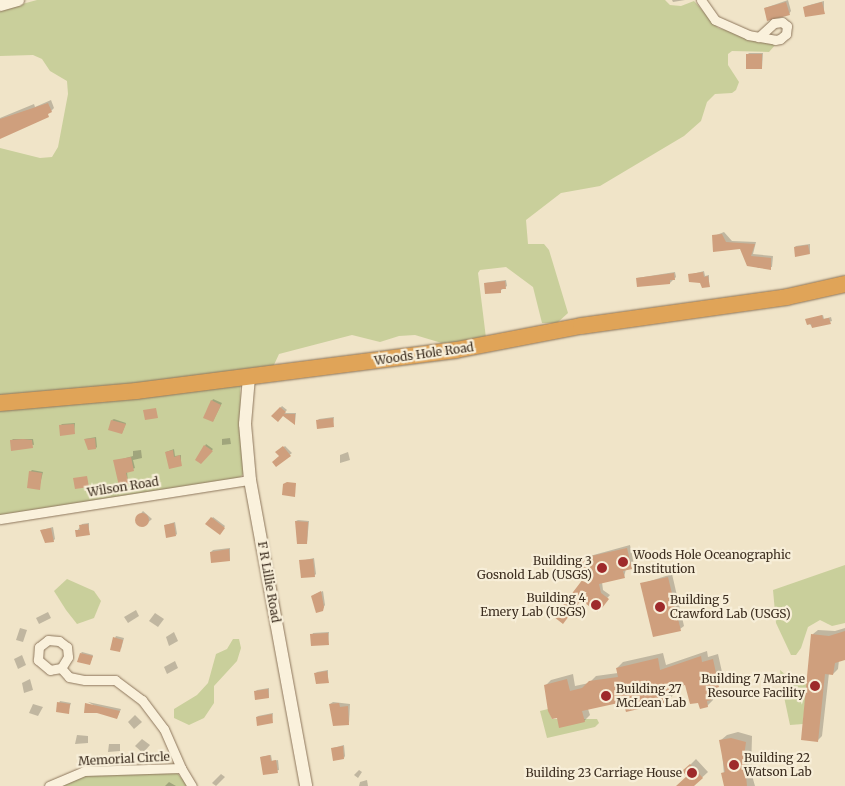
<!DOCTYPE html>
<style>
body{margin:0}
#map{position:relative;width:845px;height:786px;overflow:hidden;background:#f0e4c8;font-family:Merriweather,serif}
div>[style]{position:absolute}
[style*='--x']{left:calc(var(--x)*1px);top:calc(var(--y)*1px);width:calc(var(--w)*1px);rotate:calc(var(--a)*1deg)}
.green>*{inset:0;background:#c9cf9b}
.shadow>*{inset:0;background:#0003}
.building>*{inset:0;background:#cf9f7d}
.round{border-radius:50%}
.roads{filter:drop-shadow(0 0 1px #8d765c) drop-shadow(0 0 1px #8d765c)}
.street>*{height:9px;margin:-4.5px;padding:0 4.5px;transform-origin:4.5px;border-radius:4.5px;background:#faf1dc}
.secondary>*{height:12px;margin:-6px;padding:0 6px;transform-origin:6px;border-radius:6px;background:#faf1dc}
.highway>*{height:16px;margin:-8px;padding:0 8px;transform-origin:8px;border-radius:8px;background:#e0a458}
.dots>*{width:14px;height:14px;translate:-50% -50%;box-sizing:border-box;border:2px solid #f7eed8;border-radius:50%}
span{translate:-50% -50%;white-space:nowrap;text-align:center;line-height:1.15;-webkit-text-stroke:4.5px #f7eed8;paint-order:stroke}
.street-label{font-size:12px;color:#3d2e20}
.poi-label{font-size:12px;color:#3d2e20}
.left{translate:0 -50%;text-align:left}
.right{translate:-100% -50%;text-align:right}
</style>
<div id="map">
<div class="green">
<i style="clip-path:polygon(37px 0,665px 0,670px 5px,681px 6px,694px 1px,718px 28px,776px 44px,769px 52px,732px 51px,728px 54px,728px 65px,739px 82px,736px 90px,732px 93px,715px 94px,707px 102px,701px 121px,684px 136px,600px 186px,561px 193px,526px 220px,528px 244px,544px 244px,549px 250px,568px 313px,557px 323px,542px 323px,533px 287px,506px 267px,480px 270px,478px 273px,486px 338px,445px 344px,415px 335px,399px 336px,380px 342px,352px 335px,279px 354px,273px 367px,198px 378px,0 395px,0 148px,40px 158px,52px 157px,58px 147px,68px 94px,67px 81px,50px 71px,42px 59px,33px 55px,0 56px,0 10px)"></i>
<i style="clip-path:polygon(240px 385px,244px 473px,239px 479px,0 515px,0 409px)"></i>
<i style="clip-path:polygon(845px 565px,845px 623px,832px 626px,820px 620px,808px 627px,801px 648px,796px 655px,791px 655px,776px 623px,773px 590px)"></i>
<i style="clip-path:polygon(67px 579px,94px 591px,101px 601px,94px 618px,77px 624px,66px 610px,54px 591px)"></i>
<i style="clip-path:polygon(233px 639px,239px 639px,241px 648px,237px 661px,214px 686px,214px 703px,204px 718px,189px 725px,174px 718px,174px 709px,197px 695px,208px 683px,216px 654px,227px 649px)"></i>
<i style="clip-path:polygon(780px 670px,793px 681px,807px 683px,806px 689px,782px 688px)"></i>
<i style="clip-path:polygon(783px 692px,806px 693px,803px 724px,790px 725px)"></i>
<i style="clip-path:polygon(548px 709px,552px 719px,597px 719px,599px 723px,595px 727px,547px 738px,540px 711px)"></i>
<i style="clip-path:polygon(176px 772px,189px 786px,55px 786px,81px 775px)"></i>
</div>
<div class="shadow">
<i style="clip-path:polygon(672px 0,685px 0,673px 2px)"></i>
<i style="clip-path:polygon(788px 0,791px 11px,789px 14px,765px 8px)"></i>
<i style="clip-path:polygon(824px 1px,824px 13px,805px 7px,806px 6px)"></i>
<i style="clip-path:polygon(749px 53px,763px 53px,762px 68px,748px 54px)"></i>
<i style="clip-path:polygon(51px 100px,54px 108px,51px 111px,0 138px,0 118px,34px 104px,35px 107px)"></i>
<i style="clip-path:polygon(724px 232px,732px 241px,756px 242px,753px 254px,773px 256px,772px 267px,758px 268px,741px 248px,714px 251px,714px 236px)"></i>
<i style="clip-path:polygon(810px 244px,810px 253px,795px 247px,796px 246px)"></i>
<i style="clip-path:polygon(704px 271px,705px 276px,709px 275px,709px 286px,689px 275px)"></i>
<i style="clip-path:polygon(675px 272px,676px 277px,670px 283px,637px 278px)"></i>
<i style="clip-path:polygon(506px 280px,507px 286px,500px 291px,485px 283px)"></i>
<i style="clip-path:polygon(823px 315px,824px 319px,831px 317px,832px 321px,812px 327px,807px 320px)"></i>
<i style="clip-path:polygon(213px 399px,222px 403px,213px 421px,212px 401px)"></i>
<i style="clip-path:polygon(282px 406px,287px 410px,284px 413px,296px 413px,295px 423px,283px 414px,273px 416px)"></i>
<i style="clip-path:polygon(334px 417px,333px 426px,317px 421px,319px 419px)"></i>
<i style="clip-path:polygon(114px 419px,126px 423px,122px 433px,112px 420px)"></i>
<i style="clip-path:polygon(75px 423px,74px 433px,61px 425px,62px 424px)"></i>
<i style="clip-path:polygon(96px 437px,97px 447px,96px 448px,85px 439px)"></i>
<i style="clip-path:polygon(230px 438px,231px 444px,222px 445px,222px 439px)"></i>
<i style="clip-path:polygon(13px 439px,33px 439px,34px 445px,11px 441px)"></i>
<i style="clip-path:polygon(206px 444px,213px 449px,201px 463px,205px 446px)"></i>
<i style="clip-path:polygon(285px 446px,292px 453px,276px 465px,281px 456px,277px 453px)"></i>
<i style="clip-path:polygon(174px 449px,175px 456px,181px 455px,181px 465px,166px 452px)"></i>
<i style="clip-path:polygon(141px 450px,142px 458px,133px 460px,135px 468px,127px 471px,128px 483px,115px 461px,133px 456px,133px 451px)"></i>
<i style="clip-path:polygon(348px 452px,350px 460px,340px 463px,340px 455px)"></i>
<i style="clip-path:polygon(32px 470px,43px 472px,39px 488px,30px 472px)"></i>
<i style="clip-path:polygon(143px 511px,152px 519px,143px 527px,136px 519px)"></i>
<i style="clip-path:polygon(213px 517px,225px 526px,220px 533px,207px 524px)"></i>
<i style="clip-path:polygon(298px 520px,309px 521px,307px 543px,296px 521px)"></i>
<i style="clip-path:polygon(175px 522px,177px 534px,176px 535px,165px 525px)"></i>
<i style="clip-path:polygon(89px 523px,89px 534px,77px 531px,82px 524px)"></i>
<i style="clip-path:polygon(53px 527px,55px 539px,53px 541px,42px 530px)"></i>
<i style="clip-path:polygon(630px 545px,634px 565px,626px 569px,624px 577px,602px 582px,603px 590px,610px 595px,596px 610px,579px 559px)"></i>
<i style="clip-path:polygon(230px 548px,230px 560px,211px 552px,213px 550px)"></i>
<i style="clip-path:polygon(314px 558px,316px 574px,314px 576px,301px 561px)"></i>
<i style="clip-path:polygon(672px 574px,684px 626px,680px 629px,641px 584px)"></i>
<i style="clip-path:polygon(323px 591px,325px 605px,322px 610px,314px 595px)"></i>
<i style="clip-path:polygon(136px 610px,139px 616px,128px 623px,124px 617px)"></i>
<i style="clip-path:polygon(48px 612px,51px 618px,39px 624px,36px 618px)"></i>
<i style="clip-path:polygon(155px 613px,164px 619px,158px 627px,149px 621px)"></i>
<i style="clip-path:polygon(20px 628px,27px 630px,23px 642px,16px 640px)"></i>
<i style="clip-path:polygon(845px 628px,845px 659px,839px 660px,838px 669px,833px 674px,829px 673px,822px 736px,817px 741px,813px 634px,818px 630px,835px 631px)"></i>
<i style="clip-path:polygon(174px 632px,178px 641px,169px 646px,166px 637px)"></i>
<i style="clip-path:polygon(329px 632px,328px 644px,312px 635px,313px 633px)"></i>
<i style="clip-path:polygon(116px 636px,124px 638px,121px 649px,115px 638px)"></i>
<i style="clip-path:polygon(707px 651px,708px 657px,718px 654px,724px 681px,715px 687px,713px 700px,707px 706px,699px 701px,686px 683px,671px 688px,673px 695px,667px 701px,624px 700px,588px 709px,590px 715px,584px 721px,545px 686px,551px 680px,573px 674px,575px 686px,589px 683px,596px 676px,618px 673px,617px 668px,623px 662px,663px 653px,666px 665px)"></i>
<i style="clip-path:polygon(82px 652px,93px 655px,90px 664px,81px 653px)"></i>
<i style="clip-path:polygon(22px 655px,26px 665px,18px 669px,14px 659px)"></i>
<i style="clip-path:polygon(175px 661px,178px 668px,167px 674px,164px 667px)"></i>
<i style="clip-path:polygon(328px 670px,328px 681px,315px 674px,317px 672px)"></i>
<i style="clip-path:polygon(30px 679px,33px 690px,24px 693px,22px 683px)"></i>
<i style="clip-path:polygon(269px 688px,269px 697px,255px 692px,257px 690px)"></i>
<i style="clip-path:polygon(60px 701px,71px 703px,68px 712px,59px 703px)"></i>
<i style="clip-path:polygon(88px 702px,121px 709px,117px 718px)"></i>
<i style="clip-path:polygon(333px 702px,350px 704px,349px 723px,330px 704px)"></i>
<i style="clip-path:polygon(33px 704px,43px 707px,38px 716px,29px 713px)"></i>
<i style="clip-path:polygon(273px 713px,272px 722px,257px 717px,258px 716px)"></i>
<i style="clip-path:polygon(135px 715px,142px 722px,134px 729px,128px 722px)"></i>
<i style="clip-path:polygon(738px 732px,752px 736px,751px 772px,755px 786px,725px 786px,721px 740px,727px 735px)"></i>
<i style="clip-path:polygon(77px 735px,88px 736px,88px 743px,75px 744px)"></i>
<i style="clip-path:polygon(142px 739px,150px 745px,143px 753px,135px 746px)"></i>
<i style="clip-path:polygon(109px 744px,120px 744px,120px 751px,108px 752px)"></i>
<i style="clip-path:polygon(344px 745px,345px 756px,344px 758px,333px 748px)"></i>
<i style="clip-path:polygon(271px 755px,272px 761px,278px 760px,279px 770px,264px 774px,261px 757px)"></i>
<i style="clip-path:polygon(696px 759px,708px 772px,693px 786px,679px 786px,689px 776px,684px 771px)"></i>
<i style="clip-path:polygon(359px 770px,362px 772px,358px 778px,354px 775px)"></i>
<i style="clip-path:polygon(221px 774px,225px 777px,216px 786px,212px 783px)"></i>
<i style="clip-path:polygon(367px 780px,368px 786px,359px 786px,360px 782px)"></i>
<i style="clip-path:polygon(169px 782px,176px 786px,165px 786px)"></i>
</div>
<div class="building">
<i style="clip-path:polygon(786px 2px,790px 15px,767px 21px,764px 8px)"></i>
<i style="clip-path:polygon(822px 2px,825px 14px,805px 17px,803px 7px)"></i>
<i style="clip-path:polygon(746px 54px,762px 54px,762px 69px,746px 69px)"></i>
<i style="clip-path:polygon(48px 103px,52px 112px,48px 114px,49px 117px,0 139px,0 119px)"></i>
<i style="clip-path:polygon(722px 234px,726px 242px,755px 244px,751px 256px,771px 258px,771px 270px,747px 266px,740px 249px,713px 252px,712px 235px)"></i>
<i style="clip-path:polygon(808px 245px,810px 254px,795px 257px,794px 247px)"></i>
<i style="clip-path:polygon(703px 272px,704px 277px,708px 276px,710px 287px,702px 288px,700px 283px,689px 282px,688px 274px)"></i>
<i style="clip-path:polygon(674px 273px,675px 280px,670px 280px,670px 284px,637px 287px,636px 278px)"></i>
<i style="clip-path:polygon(505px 281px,506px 289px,501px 289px,501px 293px,485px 294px,484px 283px)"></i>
<i style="clip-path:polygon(822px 315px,823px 319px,829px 318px,831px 324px,812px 328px,811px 324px,807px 325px,805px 319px)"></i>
<i style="clip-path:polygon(211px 400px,221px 405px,213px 422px,203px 418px)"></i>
<i style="clip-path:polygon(280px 407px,286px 412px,284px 414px,295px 414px,295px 425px,283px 416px,278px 422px,271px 416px)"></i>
<i style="clip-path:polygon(156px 408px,158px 418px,145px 420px,143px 410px)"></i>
<i style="clip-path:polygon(333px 418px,334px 427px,317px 429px,316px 420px)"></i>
<i style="clip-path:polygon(111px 420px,126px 424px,122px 434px,108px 430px)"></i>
<i style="clip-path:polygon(74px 424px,75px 434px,60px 436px,59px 425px)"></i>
<i style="clip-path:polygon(95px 438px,96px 449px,88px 450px,84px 439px)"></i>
<i style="clip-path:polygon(23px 439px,32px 440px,33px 448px,11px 451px,10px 440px)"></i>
<i style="clip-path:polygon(204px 445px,213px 451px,201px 464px,195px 460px)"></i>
<i style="clip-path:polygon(283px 446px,291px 456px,276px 467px,272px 462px,279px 456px,275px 452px)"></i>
<i style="clip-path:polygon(173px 450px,174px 457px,180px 455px,182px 466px,169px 469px,165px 452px)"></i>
<i style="clip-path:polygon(131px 457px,134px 471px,126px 473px,129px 484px,119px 486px,113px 460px)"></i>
<i style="clip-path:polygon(29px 471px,42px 473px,40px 490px,27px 488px)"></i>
<i style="clip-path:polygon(87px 476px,89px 487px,75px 489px,73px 478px)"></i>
<i style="clip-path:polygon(287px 482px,296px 483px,295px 497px,282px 495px,283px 484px)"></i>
<i class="round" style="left:135px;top:513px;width:14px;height:14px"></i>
<i style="clip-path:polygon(211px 517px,225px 528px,220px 535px,205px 524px)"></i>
<i style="clip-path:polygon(295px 521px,308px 522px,307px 544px,297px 544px)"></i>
<i style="clip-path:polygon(174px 523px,176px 536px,166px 538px,164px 525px)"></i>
<i style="clip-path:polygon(88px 524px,90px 535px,76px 537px,75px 530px,80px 530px,79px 525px)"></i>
<i style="clip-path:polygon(51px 528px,54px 542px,45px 543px,40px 530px)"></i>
<i style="clip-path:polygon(627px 548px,632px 569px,623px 571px,625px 578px,599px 584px,601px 593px,609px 599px,602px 608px,597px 612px,581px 600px,563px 624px,554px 617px,583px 579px,578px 559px)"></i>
<i style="clip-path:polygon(229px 549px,230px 561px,211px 563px,210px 552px)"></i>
<i style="clip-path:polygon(313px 559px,315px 577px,301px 578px,299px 560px)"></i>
<i style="clip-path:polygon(668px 577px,681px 631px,653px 637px,640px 583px)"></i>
<i style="clip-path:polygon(321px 591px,324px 607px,323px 611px,316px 613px,311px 596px)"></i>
<i style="clip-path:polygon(845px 631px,845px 660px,835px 663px,833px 675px,825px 674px,818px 742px,801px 740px,811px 634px,829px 636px)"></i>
<i style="clip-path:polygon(328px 633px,329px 645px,311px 646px,310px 634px)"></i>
<i style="clip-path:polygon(113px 637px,123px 640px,120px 652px,110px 650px)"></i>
<i style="clip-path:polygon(80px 653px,93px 656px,90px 665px,77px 662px)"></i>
<i style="clip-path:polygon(701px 656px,702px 662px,713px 659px,719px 687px,709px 690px,711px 700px,707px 701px,708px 707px,700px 709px,698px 703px,690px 704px,685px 685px,665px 691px,668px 702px,626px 712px,623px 702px,582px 711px,585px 722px,559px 728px,557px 718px,552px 719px,548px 711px,544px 685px,567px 679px,570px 691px,582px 688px,589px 681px,618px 677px,616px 668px,658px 658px,660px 670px)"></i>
<i style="clip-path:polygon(327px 671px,329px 683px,316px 684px,314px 673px)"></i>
<i style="clip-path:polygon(268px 689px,269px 698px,255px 700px,254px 691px)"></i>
<i style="clip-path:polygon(57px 702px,70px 704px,69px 714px,56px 712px)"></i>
<i style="clip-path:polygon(85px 703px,120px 711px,117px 719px,97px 713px,84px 713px)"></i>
<i style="clip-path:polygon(339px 703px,340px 707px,348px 706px,349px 725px,333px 726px,329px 704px)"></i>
<i style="clip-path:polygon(272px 714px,273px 723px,257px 726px,256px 717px)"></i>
<i style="clip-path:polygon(731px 738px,746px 742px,744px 756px,747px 786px,724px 786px,721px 773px,725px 772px,719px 740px)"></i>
<i style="clip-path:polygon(343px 746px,344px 759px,333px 761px,331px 748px)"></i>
<i style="clip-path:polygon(270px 755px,271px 761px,276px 760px,278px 773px,263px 775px,260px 757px)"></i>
<i style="clip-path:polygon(690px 764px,703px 778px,694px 786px,676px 786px,687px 776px,682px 771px)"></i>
</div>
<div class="roads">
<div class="street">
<i style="--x:701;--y:0;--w:24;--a:55"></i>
<i style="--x:715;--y:20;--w:36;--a:24"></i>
<i style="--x:748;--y:35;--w:27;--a:10"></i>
<i style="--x:775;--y:40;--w:5;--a:-11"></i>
<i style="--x:780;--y:39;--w:8;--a:-40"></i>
<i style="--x:786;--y:34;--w:8;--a:-83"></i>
<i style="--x:787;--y:26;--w:6;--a:-141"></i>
<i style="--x:782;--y:22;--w:8;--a:173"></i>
<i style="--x:774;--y:23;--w:21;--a:137"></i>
<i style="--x:0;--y:519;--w:253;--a:-8.9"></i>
<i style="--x:61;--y:668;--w:11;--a:170"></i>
<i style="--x:50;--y:670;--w:16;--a:-140"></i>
<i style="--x:38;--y:660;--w:13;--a:-86"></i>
<i style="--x:39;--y:647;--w:11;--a:-38"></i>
<i style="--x:48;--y:640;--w:11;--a:5"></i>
<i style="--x:59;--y:641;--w:10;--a:37"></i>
<i style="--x:67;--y:647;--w:10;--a:84"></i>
<i style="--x:68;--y:657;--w:13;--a:122"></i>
<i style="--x:61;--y:668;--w:12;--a:48"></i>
<i style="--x:69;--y:677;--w:16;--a:11"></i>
<i style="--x:85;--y:680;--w:30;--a:0"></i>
<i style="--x:115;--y:680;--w:34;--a:37"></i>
<i style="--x:142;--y:700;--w:36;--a:53"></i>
<i style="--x:164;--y:729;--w:43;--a:66.4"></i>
<i style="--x:49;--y:786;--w:38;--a:-23"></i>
<i style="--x:84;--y:771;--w:97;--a:-1.8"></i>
<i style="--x:181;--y:768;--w:21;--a:59"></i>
</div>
<div class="secondary">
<i style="--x:0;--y:5;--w:19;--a:-16"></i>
<i style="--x:249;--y:377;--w:47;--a:94.9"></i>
<i style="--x:245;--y:424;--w:56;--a:84.9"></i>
<i style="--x:250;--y:480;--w:311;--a:79.6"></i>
</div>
<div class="highway">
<i style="--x:0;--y:403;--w:137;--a:-5"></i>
<i style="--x:136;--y:391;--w:323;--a:-7.3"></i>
<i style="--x:456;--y:350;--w:127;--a:-10.9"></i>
<i style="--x:581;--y:326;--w:208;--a:-8"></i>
<i style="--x:787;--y:297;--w:59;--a:-12.6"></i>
</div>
</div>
<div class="dots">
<i style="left:623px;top:562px;background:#9e2a2b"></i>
<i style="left:602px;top:568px;background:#9e2a2b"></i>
<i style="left:596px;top:605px;background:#9e2a2b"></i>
<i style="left:660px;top:607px;background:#9e2a2b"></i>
<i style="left:815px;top:686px;background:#9e2a2b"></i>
<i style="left:606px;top:696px;background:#9e2a2b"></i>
<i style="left:734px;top:765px;background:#9e2a2b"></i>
<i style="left:692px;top:773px;background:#9e2a2b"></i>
</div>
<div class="street-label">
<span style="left:424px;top:354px;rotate:-8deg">Woods Hole Road</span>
<span style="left:123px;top:487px;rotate:-9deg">Wilson Road</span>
<span style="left:269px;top:582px;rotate:80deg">F R Lillie Road</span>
<span style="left:124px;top:759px;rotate:-3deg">Memorial Circle</span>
</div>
<div class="poi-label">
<span class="left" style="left:633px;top:562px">Woods Hole Oceanographic<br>Institution</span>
<span class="right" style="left:592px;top:568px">Building 3<br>Gosnold Lab (USGS)</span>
<span class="right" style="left:586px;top:605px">Building 4<br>Emery Lab (USGS)</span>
<span class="left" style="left:670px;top:607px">Building 5<br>Crawford Lab (USGS)</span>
<span class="right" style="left:805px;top:686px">Building 7 Marine<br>Resource Facility</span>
<span class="left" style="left:616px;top:696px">Building 27<br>McLean Lab</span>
<span class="left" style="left:744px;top:765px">Building 22<br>Watson Lab</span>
<span class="right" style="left:682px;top:773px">Building 23 Carriage House</span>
</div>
</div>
